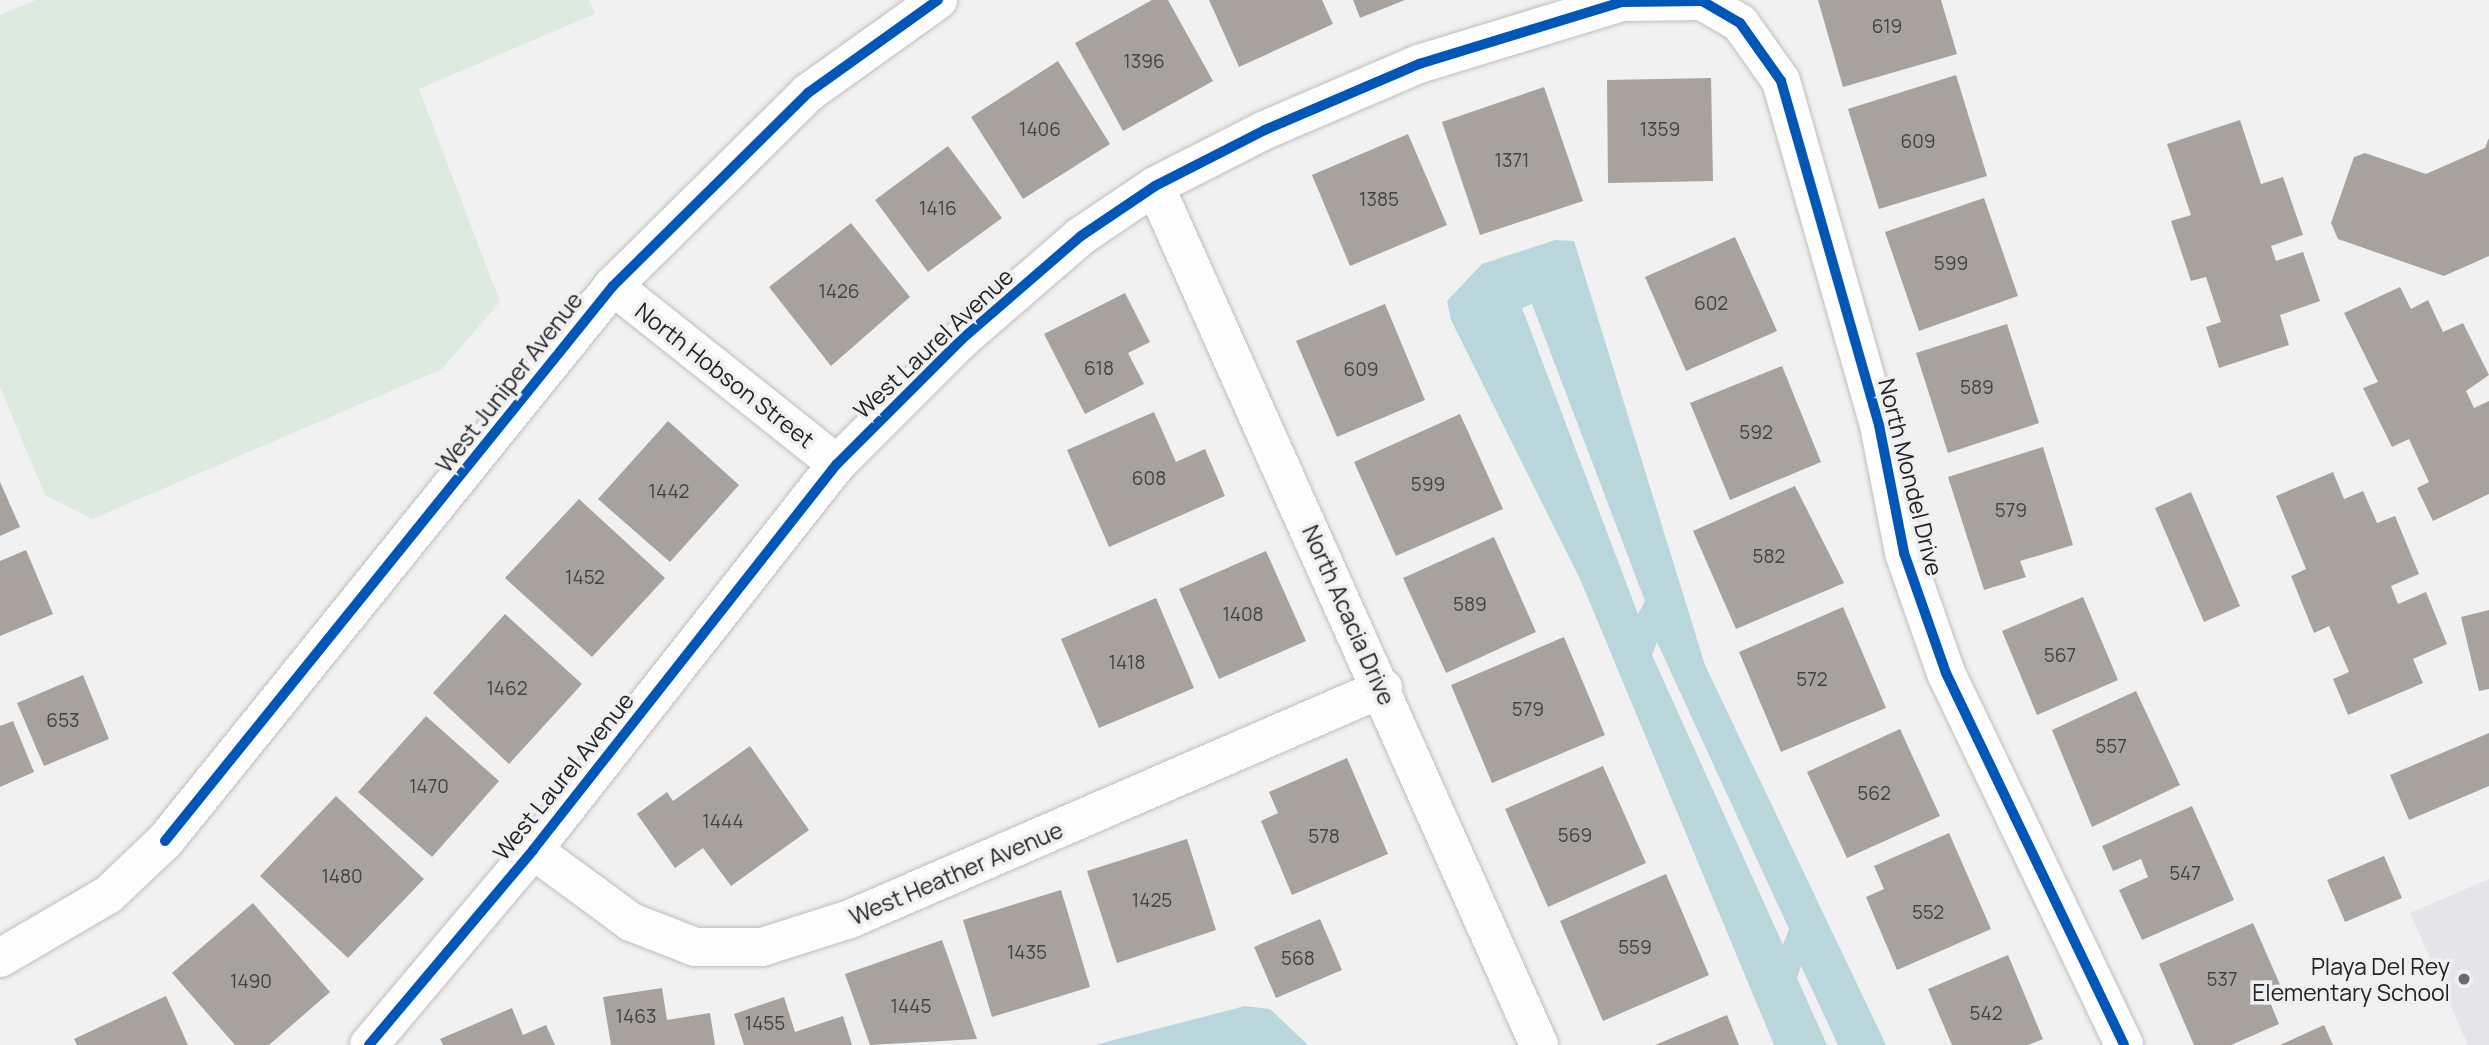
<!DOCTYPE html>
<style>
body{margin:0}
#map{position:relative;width:2489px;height:1045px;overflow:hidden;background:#f1f1f1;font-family:Manrope,sans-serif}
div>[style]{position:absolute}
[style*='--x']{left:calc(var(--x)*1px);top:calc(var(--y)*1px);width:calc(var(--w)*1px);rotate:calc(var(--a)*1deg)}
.built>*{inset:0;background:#e4e4e9}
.green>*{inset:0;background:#dceadf}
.water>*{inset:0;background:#b8d6db}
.building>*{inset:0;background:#a8a29e}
.roads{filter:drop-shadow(0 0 2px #bebebe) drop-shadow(0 0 2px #bebebe)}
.minor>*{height:38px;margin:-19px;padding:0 19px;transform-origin:19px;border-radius:19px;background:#fdfdfd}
.tertiary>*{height:38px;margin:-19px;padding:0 19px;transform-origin:19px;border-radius:19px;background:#fdfdfd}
.cycleway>*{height:10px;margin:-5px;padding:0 5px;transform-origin:5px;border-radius:5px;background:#0057b8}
.dots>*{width:19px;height:19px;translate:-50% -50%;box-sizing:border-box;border:4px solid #f0f0f2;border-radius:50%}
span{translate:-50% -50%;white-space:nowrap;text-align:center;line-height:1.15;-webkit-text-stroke:7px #f0f0f2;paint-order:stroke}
.number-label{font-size:19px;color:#454342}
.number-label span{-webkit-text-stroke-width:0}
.street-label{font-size:23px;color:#242324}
.poi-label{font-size:23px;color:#242324}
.right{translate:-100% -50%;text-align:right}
</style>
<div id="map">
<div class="built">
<i style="clip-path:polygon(2489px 879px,2489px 1045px,2468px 1045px,2410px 913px)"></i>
</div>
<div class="green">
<i style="clip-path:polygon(36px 0,589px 0,595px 14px,419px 89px,500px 302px,442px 369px,92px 519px,45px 495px,0 387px,0 15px)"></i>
</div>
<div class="water">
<i style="clip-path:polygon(evenodd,1555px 240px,1574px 241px,1705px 665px,1886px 1045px,1838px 1045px,1801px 966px,1797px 978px,1827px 1045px,1774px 1045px,1580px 579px,1451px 320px,1447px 301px,1482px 264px,1555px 240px,1532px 304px,1645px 601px,1638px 614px,1522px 308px,1532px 304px,1555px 240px,1657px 642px,1789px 929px,1783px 945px,1652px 655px,1657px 642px)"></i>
<i style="clip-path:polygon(1245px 1006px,1270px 1009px,1308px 1045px,1095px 1045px)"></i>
</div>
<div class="building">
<i style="clip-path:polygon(1152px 0,1168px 0,1213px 81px,1123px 131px,1075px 43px)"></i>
<i style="clip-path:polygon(1209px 0,1322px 0,1333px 24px,1239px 67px)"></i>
<i style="clip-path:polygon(1353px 0,1405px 0,1360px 18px)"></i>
<i style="clip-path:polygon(1818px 0,1941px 0,1957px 54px,1843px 87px)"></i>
<i style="clip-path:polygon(1058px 61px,1110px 144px,1023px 199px,971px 117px)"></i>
<i style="clip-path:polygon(1956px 75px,1987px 176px,1879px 209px,1848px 109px)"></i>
<i style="clip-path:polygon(1711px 78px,1713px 181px,1608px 183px,1607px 80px)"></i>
<i style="clip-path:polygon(1544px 87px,1583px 201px,1480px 235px,1442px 122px)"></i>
<i style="clip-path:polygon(2240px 120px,2261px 184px,2283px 177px,2303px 235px,2271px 246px,2276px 261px,2303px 252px,2320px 301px,2280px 315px,2289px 345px,2219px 368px,2206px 327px,2221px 322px,2206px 277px,2191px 281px,2171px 221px,2191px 215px,2167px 144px)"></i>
<i style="clip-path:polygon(1408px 134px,1447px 225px,1350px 266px,1312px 175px)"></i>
<i style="clip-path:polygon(2489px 138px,2489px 256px,2444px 276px,2338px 239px,2331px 223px,2354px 157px,2365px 153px,2426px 174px,2485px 148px)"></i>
<i style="clip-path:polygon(948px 146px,1002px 218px,928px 272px,875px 200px)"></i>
<i style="clip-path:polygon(1984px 198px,2018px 296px,1919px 331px,1885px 232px)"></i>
<i style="clip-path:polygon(851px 223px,910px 297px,831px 366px,769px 287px)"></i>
<i style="clip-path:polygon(1735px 237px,1777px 331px,1686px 371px,1645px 277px)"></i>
<i style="clip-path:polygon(2400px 287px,2411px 309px,2428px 300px,2443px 332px,2463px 323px,2489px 375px,2466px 391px,2474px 408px,2489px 401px,2489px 494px,2433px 521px,2417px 488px,2429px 482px,2409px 439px,2392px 447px,2363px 388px,2378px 382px,2344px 313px)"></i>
<i style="clip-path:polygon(1125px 293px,1150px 342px,1128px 353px,1144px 384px,1085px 414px,1044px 334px)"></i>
<i style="clip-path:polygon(1385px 304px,1425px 400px,1337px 437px,1296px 341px)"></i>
<i style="clip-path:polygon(2007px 324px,2039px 423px,1948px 453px,1916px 353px)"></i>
<i style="clip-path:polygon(1782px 366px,1821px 462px,1730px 500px,1690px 403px)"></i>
<i style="clip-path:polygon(1154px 412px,1176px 462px,1205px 449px,1225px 496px,1109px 547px,1067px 450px)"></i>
<i style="clip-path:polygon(1460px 414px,1503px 509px,1396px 556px,1354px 462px)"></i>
<i style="clip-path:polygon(668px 421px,739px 485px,670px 562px,598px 499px)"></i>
<i style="clip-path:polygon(2043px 447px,2073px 545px,2020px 561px,2026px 577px,1984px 590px,1948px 477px)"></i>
<i style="clip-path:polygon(2333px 472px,2344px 499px,2363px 491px,2377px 523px,2395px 516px,2419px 574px,2391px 586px,2398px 604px,2426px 592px,2447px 644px,2413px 659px,2423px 683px,2348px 715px,2333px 679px,2349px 672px,2329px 626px,2314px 633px,2291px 576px,2306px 569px,2276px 496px)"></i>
<i style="clip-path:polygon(0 482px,20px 527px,0 536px)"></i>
<i style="clip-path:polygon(1795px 486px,1844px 583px,1736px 629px,1693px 531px)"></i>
<i style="clip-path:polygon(2191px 492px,2240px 606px,2204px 622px,2155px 508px)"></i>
<i style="clip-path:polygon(579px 499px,665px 578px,592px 657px,505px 578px)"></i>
<i style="clip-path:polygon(1494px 537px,1536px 632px,1446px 673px,1403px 578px)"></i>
<i style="clip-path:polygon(26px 550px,53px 614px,0 636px,0 561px)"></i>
<i style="clip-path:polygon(1266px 551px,1306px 641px,1219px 679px,1179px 589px)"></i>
<i style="clip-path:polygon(2083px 597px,2118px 680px,2037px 715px,2002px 631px)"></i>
<i style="clip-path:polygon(1156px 598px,1194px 688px,1099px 728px,1061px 639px)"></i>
<i style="clip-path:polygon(1843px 607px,1886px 708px,1781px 752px,1739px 652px)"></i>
<i style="clip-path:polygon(2489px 610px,2489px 689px,2479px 691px,2461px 617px)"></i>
<i style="clip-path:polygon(505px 614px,582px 684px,509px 764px,433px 693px)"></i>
<i style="clip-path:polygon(1564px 637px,1605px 735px,1492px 783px,1451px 685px)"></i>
<i style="clip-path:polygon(83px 675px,109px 739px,44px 766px,17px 703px)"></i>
<i style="clip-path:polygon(2136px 691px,2180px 785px,2092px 827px,2052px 730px)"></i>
<i style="clip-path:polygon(426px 716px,499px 781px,432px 857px,358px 792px)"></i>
<i style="clip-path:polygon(13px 721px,34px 772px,0 787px,0 726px)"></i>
<i style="clip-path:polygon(1900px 729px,1940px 816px,1847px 858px,1807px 772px)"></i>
<i style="clip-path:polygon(2489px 733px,2489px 786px,2409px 820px,2390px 775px)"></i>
<i style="clip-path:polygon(750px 746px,809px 830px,731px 886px,703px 848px,675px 868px,637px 814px,667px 792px,673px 801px)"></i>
<i style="clip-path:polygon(1347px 758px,1388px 854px,1292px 895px,1261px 821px,1278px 813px,1269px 792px)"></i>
<i style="clip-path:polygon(1603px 766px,1646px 863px,1548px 907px,1505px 809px)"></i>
<i style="clip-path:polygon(336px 796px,424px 879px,348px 958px,260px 876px)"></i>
<i style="clip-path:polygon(2192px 806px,2234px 900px,2142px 940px,2119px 890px,2148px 877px,2141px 859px,2113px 871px,2102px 846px)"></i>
<i style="clip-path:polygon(1949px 833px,1991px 929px,1897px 970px,1866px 897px,1884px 889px,1874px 866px)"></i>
<i style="clip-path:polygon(1187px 839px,1216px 930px,1117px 963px,1087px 871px)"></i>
<i style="clip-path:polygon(2384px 856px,2402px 898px,2345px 922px,2327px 880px)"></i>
<i style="clip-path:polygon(1666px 874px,1709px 975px,1603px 1021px,1560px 921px)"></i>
<i style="clip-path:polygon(1061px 890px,1090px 987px,992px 1017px,963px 920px)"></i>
<i style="clip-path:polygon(253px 903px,330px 992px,269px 1045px,235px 1045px,172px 973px)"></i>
<i style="clip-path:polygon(1320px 919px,1342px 970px,1276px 998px,1254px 947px)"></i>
<i style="clip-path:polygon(2253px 923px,2285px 996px,2270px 1002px,2279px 1024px,2231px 1045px,2194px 1045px,2159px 964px)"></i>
<i style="clip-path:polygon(942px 940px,977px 1039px,870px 1045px,845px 974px)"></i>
<i style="clip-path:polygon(2008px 955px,2043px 1039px,2028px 1045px,1952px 1045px,1928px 989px)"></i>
<i style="clip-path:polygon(662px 988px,667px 1020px,710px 1013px,715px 1045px,611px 1045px,603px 997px)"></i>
<i style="clip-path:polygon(166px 996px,188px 1045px,77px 1045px,74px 1039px)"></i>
<i style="clip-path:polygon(784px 997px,795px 1032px,843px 1016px,852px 1045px,744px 1045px,734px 1014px)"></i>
<i style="clip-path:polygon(512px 1008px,523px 1035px,546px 1025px,555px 1045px,443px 1045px,440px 1039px)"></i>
<i style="clip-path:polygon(1727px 1015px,1739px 1045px,1655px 1045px)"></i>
<i style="clip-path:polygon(2324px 1025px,2333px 1045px,2280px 1045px)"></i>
</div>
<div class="roads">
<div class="minor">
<i style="--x:1155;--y:186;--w:941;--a:65.91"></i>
<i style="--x:613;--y:286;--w:286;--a:38.5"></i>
<i style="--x:533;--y:850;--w:122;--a:36.3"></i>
<i style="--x:631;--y:922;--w:69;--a:21.3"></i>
<i style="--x:695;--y:947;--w:67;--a:0"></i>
<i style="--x:762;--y:947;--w:92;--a:-17.7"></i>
<i style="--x:850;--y:919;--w:581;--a:-23.43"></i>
<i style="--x:369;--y:1045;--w:255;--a:-49.9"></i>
<i style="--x:533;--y:850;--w:491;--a:-51.8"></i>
<i style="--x:837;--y:464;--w:177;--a:-45"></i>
<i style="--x:962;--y:339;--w:157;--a:-40.9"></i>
<i style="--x:1081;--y:236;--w:89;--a:-34"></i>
<i style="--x:1155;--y:186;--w:123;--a:-27"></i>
<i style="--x:1265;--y:130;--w:168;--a:-23.2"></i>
<i style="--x:1419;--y:64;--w:212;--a:-17"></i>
<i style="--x:1622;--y:2;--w:80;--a:-0.7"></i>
<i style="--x:1702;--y:1;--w:44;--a:30.1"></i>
<i style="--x:1740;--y:23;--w:71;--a:54.7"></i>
<i style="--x:1781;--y:81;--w:358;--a:74.1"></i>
<i style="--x:1879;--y:425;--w:130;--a:78.9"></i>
<i style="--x:1904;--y:553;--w:127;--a:70.7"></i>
<i style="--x:1946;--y:673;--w:412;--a:64.4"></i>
</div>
<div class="tertiary">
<i style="--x:0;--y:958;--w:125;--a:-30.3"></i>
<i style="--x:108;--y:895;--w:79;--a:-43.5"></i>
<i style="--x:165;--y:841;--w:713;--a:-51.09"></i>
<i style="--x:613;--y:286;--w:274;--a:-44.7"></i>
<i style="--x:808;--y:93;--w:160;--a:-35.6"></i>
</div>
</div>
<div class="cycleway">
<i style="--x:165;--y:841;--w:713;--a:-51.09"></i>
<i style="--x:613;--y:286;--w:274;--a:-44.7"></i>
<i style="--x:808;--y:93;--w:160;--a:-35.6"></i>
<i style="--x:369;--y:1045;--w:255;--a:-49.9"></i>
<i style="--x:533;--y:850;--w:491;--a:-51.8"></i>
<i style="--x:837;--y:464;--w:177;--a:-45"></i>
<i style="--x:962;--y:339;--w:157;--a:-40.9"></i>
<i style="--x:1081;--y:236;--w:89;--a:-34"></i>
<i style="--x:1155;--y:186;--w:123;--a:-27"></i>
<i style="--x:1265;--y:130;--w:168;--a:-23.2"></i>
<i style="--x:1419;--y:64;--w:212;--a:-17"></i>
<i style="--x:1622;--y:2;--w:80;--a:-0.7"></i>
<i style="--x:1702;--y:1;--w:44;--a:30.1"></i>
<i style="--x:1740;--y:23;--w:71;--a:54.7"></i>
<i style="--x:1781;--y:81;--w:358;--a:74.1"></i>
<i style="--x:1879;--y:425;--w:130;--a:78.9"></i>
<i style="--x:1904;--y:553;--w:127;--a:70.7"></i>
<i style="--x:1946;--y:673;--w:412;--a:64.4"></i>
</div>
<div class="dots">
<i style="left:2464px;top:979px;background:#6c6b6c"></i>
</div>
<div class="number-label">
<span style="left:1887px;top:27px">619</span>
<span style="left:1144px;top:62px">1396</span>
<span style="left:1040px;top:130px">1406</span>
<span style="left:1660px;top:130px">1359</span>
<span style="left:1918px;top:142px">609</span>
<span style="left:1512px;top:161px">1371</span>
<span style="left:1379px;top:200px">1385</span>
<span style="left:938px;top:209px">1416</span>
<span style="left:1951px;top:264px">599</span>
<span style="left:839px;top:292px">1426</span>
<span style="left:1711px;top:304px">602</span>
<span style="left:1099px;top:369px">618</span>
<span style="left:1361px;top:370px">609</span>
<span style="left:1977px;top:388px">589</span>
<span style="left:1756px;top:433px">592</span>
<span style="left:1149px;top:479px">608</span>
<span style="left:1428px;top:485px">599</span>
<span style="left:669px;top:492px">1442</span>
<span style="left:2011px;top:511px">579</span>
<span style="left:1769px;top:557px">582</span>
<span style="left:585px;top:578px">1452</span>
<span style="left:1470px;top:605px">589</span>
<span style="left:1243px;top:615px">1408</span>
<span style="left:2060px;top:656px">567</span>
<span style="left:1127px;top:663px">1418</span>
<span style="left:1812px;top:680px">572</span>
<span style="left:507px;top:689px">1462</span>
<span style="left:1528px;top:710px">579</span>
<span style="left:63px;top:721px">653</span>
<span style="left:2111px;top:747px">557</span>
<span style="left:429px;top:787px">1470</span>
<span style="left:1874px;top:794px">562</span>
<span style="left:723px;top:822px">1444</span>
<span style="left:1575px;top:836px">569</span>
<span style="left:1324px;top:837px">578</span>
<span style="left:2185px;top:874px">547</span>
<span style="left:342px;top:877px">1480</span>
<span style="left:1152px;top:901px">1425</span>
<span style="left:1928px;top:913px">552</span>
<span style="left:1635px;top:948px">559</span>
<span style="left:1027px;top:953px">1435</span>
<span style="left:1298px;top:959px">568</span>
<span style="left:2222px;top:980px">537</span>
<span style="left:251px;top:982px">1490</span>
<span style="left:911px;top:1007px">1445</span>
<span style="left:1986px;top:1014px">542</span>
<span style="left:636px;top:1017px">1463</span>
<span style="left:765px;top:1024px">1455</span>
</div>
<div class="street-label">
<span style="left:933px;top:343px;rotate:-43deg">West Laurel Avenue</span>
<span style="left:725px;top:375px;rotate:38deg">North Hobson Street</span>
<span style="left:509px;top:382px;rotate:-52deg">West Juniper Avenue</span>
<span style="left:1911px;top:477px;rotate:76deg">North Mondel Drive</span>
<span style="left:1349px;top:615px;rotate:66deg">North Acacia Drive</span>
<span style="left:563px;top:776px;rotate:-51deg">West Laurel Avenue</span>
<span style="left:956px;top:873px;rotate:-23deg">West Heather Avenue</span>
</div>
<div class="poi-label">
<span class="right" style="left:2450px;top:979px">Playa Del Rey<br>Elementary School</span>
</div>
</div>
